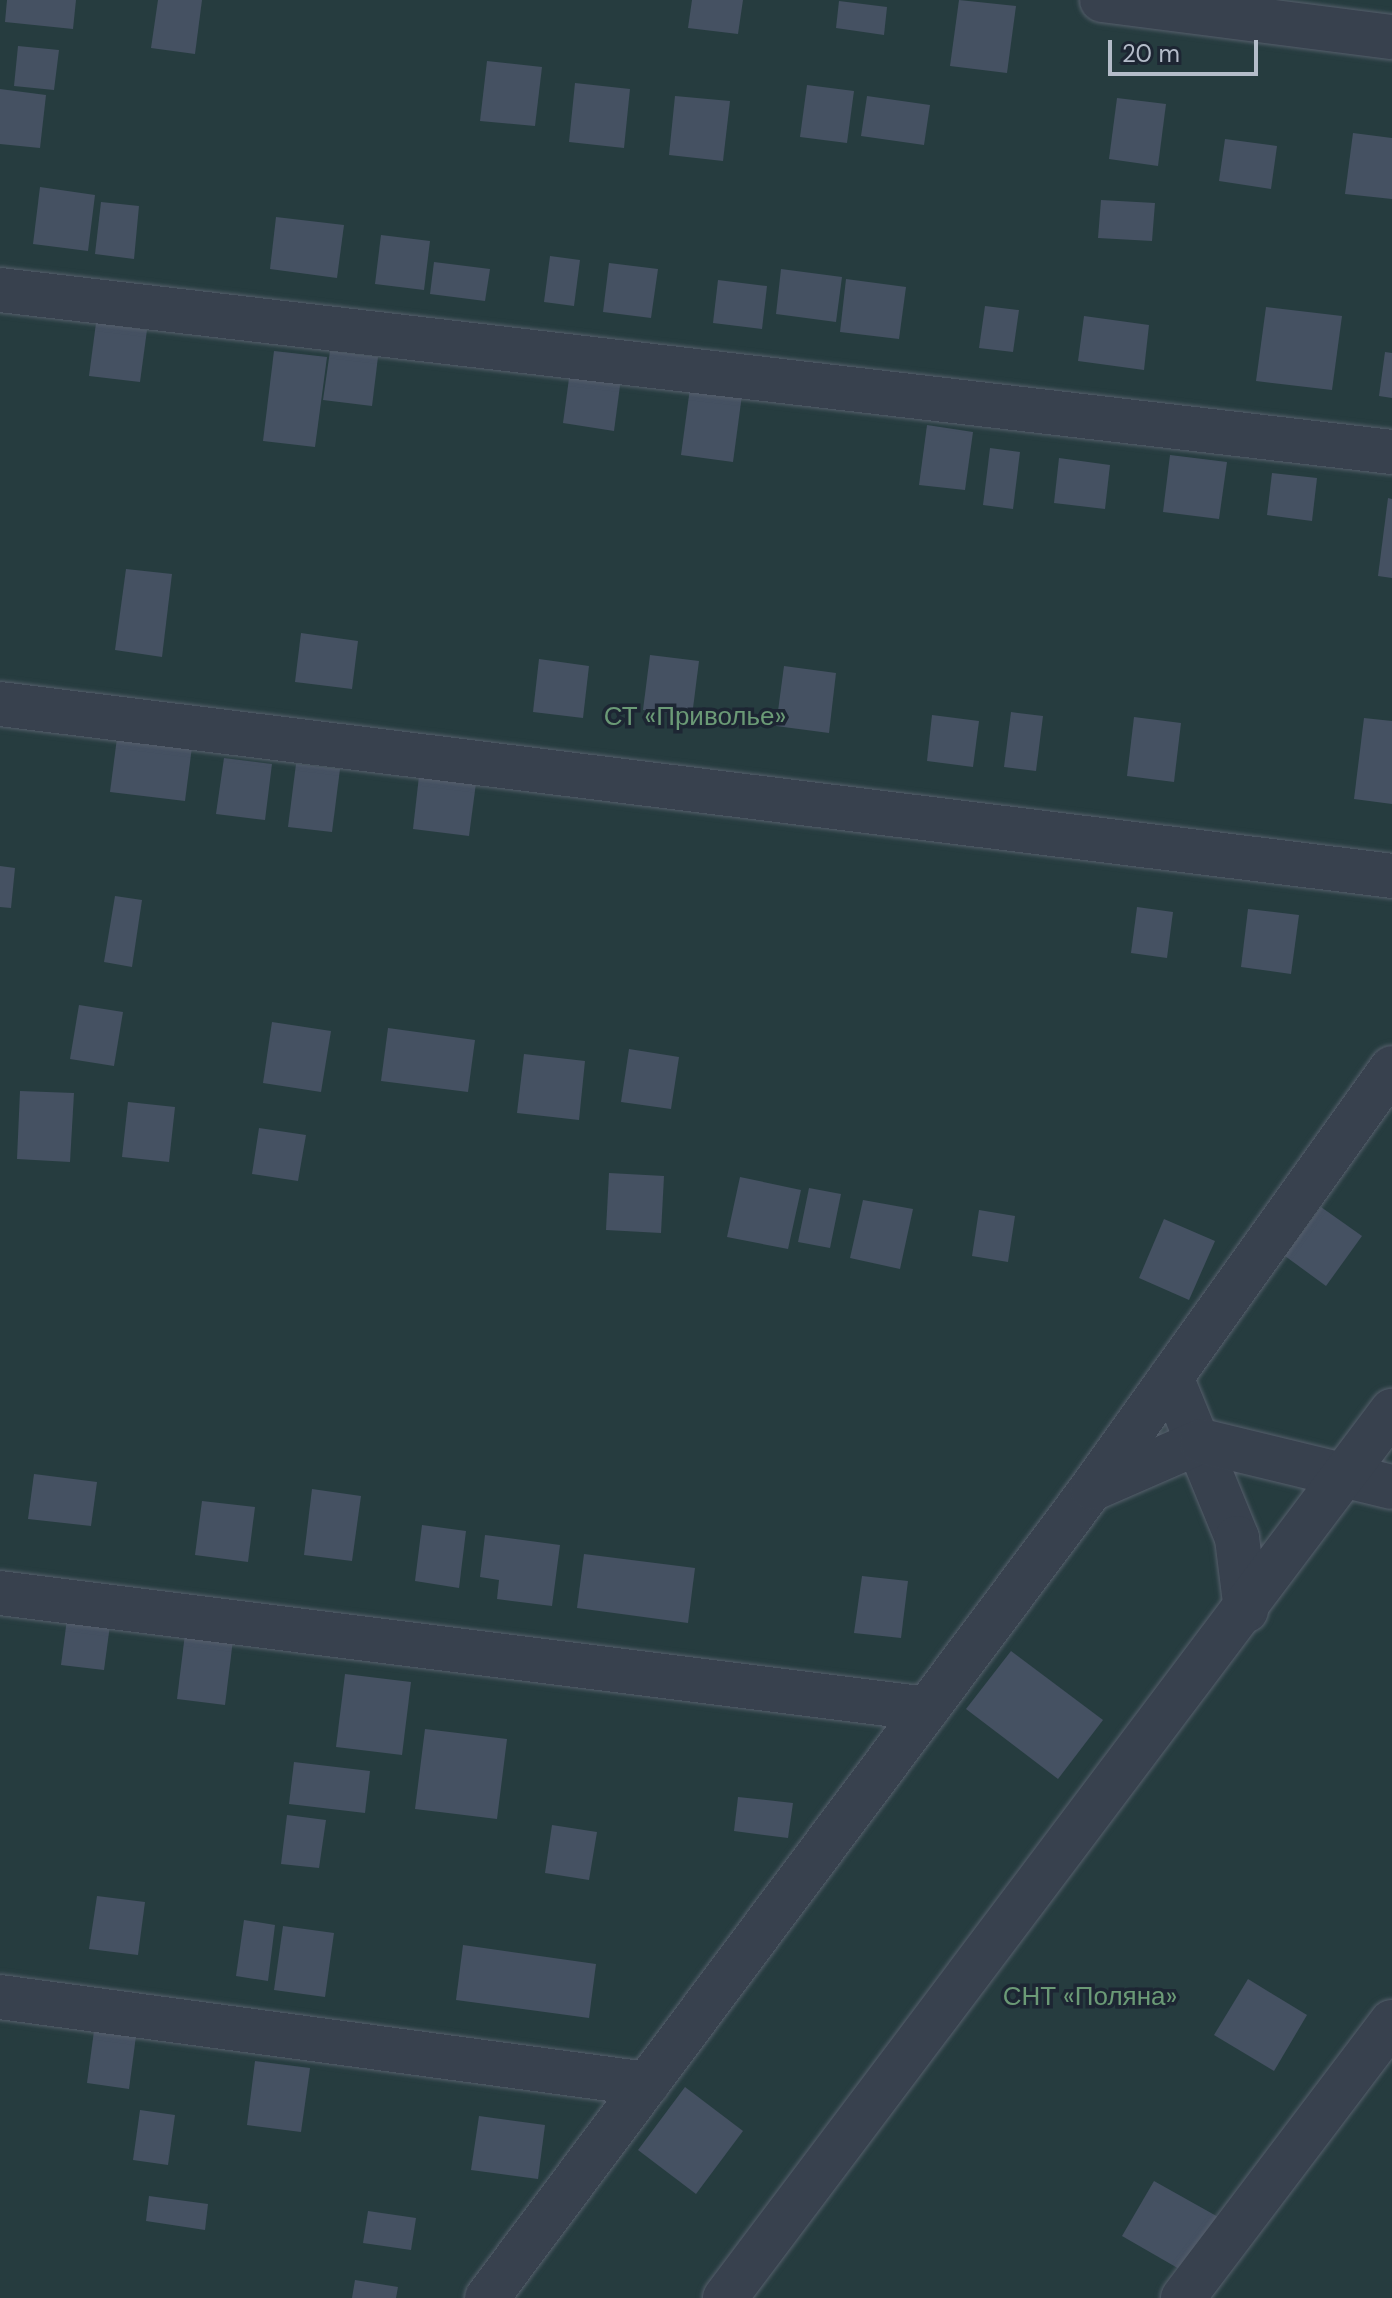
<!DOCTYPE html>
<meta charset="utf-8">
<style>
body{margin:0}
#map{position:relative;width:1392px;height:2298px;overflow:hidden;background:#242f3e;font-family:"DM Sans",sans-serif}
div>[style]{position:absolute}
[style*='--x']{left:calc(var(--x)*1px);top:calc(var(--y)*1px);width:calc(var(--w)*1px);rotate:calc(var(--a)*1deg)}
.green>*{inset:0;background:#263c3f}
.building>*{inset:0;background:#455162}
.roads{filter:drop-shadow(0 0 2px #565f6c) drop-shadow(0 0 2px #565f6c)}
.minor>*{height:44px;margin:-22px;padding:0 22px;transform-origin:22px;border-radius:22px;background:#38414e}
span{translate:-50% -50%;white-space:nowrap;text-align:center;line-height:1.15;-webkit-text-stroke:7px #1d2633;paint-order:stroke}
.park-label{font-size:26px;color:#6b9a76}
.scale{position:absolute;left:1108px;top:40px;width:150px;height:36px;box-sizing:border-box;border:4px solid #b4bcc9;border-top:0;padding-left:10px;font-size:24px;line-height:28px;white-space:nowrap;color:#b4bcc9;-webkit-text-stroke:6px #1d2633;paint-order:stroke}
</style>
<div id="map">
<div class="green">
<i style="clip-path:polygon(0 0,1392px 0,1392px 2298px,0 2298px)"></i>
</div>
<div class="building">
<i style="clip-path:polygon(7px 0,76px 0,73px 29px,5px 22px)"></i>
<i style="clip-path:polygon(158px 0,202px 0,195px 54px,151px 48px)"></i>
<i style="clip-path:polygon(692px 0,743px 0,738px 34px,688px 28px)"></i>
<i style="clip-path:polygon(959px 0,1016px 6px,1007px 73px,950px 66px)"></i>
<i style="clip-path:polygon(839px 1px,887px 7px,884px 35px,836px 28px)"></i>
<i style="clip-path:polygon(18px 46px,59px 50px,54px 90px,14px 86px)"></i>
<i style="clip-path:polygon(487px 61px,542px 67px,535px 126px,480px 121px)"></i>
<i style="clip-path:polygon(575px 83px,630px 89px,624px 148px,569px 142px)"></i>
<i style="clip-path:polygon(807px 85px,854px 91px,847px 143px,800px 137px)"></i>
<i style="clip-path:polygon(0 89px,46px 95px,40px 148px,0 144px)"></i>
<i style="clip-path:polygon(675px 96px,730px 101px,723px 161px,669px 155px)"></i>
<i style="clip-path:polygon(867px 96px,930px 105px,924px 145px,861px 136px)"></i>
<i style="clip-path:polygon(1117px 98px,1166px 104px,1158px 166px,1109px 159px)"></i>
<i style="clip-path:polygon(1353px 133px,1392px 138px,1392px 199px,1345px 194px)"></i>
<i style="clip-path:polygon(1225px 139px,1277px 146px,1271px 189px,1219px 181px)"></i>
<i style="clip-path:polygon(40px 187px,95px 195px,88px 251px,33px 244px)"></i>
<i style="clip-path:polygon(1101px 200px,1155px 203px,1152px 241px,1098px 238px)"></i>
<i style="clip-path:polygon(101px 202px,139px 206px,134px 259px,95px 254px)"></i>
<i style="clip-path:polygon(276px 217px,344px 225px,337px 278px,270px 269px)"></i>
<i style="clip-path:polygon(381px 235px,430px 241px,424px 290px,375px 284px)"></i>
<i style="clip-path:polygon(550px 256px,580px 260px,574px 306px,544px 302px)"></i>
<i style="clip-path:polygon(434px 262px,490px 269px,485px 301px,430px 294px)"></i>
<i style="clip-path:polygon(609px 263px,658px 269px,651px 318px,603px 312px)"></i>
<i style="clip-path:polygon(781px 269px,842px 277px,836px 322px,776px 314px)"></i>
<i style="clip-path:polygon(846px 279px,906px 287px,899px 339px,840px 332px)"></i>
<i style="clip-path:polygon(718px 280px,767px 286px,762px 329px,713px 323px)"></i>
<i style="clip-path:polygon(985px 306px,1019px 310px,1013px 352px,979px 348px)"></i>
<i style="clip-path:polygon(1266px 307px,1342px 316px,1332px 390px,1256px 381px)"></i>
<i style="clip-path:polygon(1084px 316px,1149px 325px,1144px 370px,1078px 361px)"></i>
<i style="clip-path:polygon(96px 323px,147px 330px,140px 382px,89px 376px)"></i>
<i style="clip-path:polygon(274px 351px,327px 357px,315px 447px,263px 441px)"></i>
<i style="clip-path:polygon(330px 351px,378px 357px,372px 406px,323px 400px)"></i>
<i style="clip-path:polygon(1385px 352px,1392px 353px,1392px 398px,1379px 396px)"></i>
<i style="clip-path:polygon(570px 371px,621px 378px,614px 431px,563px 423px)"></i>
<i style="clip-path:polygon(690px 388px,742px 395px,733px 462px,681px 455px)"></i>
<i style="clip-path:polygon(927px 425px,973px 432px,965px 490px,919px 485px)"></i>
<i style="clip-path:polygon(990px 448px,1020px 452px,1013px 509px,983px 505px)"></i>
<i style="clip-path:polygon(1170px 455px,1227px 462px,1219px 519px,1163px 512px)"></i>
<i style="clip-path:polygon(1059px 458px,1110px 465px,1105px 509px,1054px 503px)"></i>
<i style="clip-path:polygon(1272px 473px,1317px 478px,1312px 521px,1267px 515px)"></i>
<i style="clip-path:polygon(1388px 498px,1392px 499px,1392px 578px,1378px 576px)"></i>
<i style="clip-path:polygon(126px 569px,172px 574px,162px 657px,115px 650px)"></i>
<i style="clip-path:polygon(301px 633px,358px 641px,352px 689px,295px 682px)"></i>
<i style="clip-path:polygon(650px 655px,699px 661px,692px 716px,643px 710px)"></i>
<i style="clip-path:polygon(539px 659px,589px 666px,583px 718px,533px 712px)"></i>
<i style="clip-path:polygon(784px 666px,836px 673px,829px 733px,776px 726px)"></i>
<i style="clip-path:polygon(1011px 712px,1043px 716px,1036px 771px,1004px 767px)"></i>
<i style="clip-path:polygon(932px 715px,979px 721px,973px 767px,927px 761px)"></i>
<i style="clip-path:polygon(1134px 717px,1181px 723px,1174px 782px,1127px 776px)"></i>
<i style="clip-path:polygon(1364px 718px,1392px 721px,1392px 804px,1354px 799px)"></i>
<i style="clip-path:polygon(117px 738px,192px 747px,185px 801px,110px 792px)"></i>
<i style="clip-path:polygon(224px 758px,272px 764px,265px 820px,216px 814px)"></i>
<i style="clip-path:polygon(296px 764px,340px 769px,332px 832px,288px 827px)"></i>
<i style="clip-path:polygon(419px 776px,476px 783px,469px 836px,413px 829px)"></i>
<i style="clip-path:polygon(0 866px,15px 868px,11px 908px,0 907px)"></i>
<i style="clip-path:polygon(115px 896px,142px 900px,132px 967px,104px 962px)"></i>
<i style="clip-path:polygon(1137px 907px,1173px 912px,1167px 958px,1131px 953px)"></i>
<i style="clip-path:polygon(1248px 909px,1299px 915px,1291px 974px,1241px 967px)"></i>
<i style="clip-path:polygon(79px 1005px,123px 1012px,114px 1066px,70px 1059px)"></i>
<i style="clip-path:polygon(272px 1022px,331px 1031px,321px 1092px,263px 1083px)"></i>
<i style="clip-path:polygon(388px 1028px,475px 1040px,468px 1092px,381px 1081px)"></i>
<i style="clip-path:polygon(629px 1049px,679px 1057px,671px 1109px,621px 1102px)"></i>
<i style="clip-path:polygon(524px 1054px,585px 1061px,579px 1120px,517px 1113px)"></i>
<i style="clip-path:polygon(20px 1091px,74px 1093px,70px 1162px,17px 1159px)"></i>
<i style="clip-path:polygon(128px 1102px,175px 1107px,169px 1162px,122px 1157px)"></i>
<i style="clip-path:polygon(259px 1128px,306px 1135px,298px 1181px,252px 1174px)"></i>
<i style="clip-path:polygon(609px 1173px,664px 1176px,661px 1233px,606px 1230px)"></i>
<i style="clip-path:polygon(740px 1177px,801px 1190px,788px 1249px,727px 1237px)"></i>
<i style="clip-path:polygon(809px 1188px,841px 1194px,830px 1248px,798px 1242px)"></i>
<i style="clip-path:polygon(863px 1200px,913px 1209px,900px 1269px,850px 1258px)"></i>
<i style="clip-path:polygon(1321px 1207px,1362px 1236px,1326px 1286px,1285px 1256px)"></i>
<i style="clip-path:polygon(979px 1210px,1015px 1216px,1008px 1262px,972px 1256px)"></i>
<i style="clip-path:polygon(1164px 1219px,1215px 1241px,1189px 1300px,1139px 1278px)"></i>
<i style="clip-path:polygon(34px 1474px,97px 1482px,91px 1526px,28px 1519px)"></i>
<i style="clip-path:polygon(312px 1489px,361px 1496px,352px 1561px,304px 1555px)"></i>
<i style="clip-path:polygon(202px 1501px,255px 1507px,248px 1562px,195px 1555px)"></i>
<i style="clip-path:polygon(422px 1525px,466px 1531px,459px 1588px,415px 1581px)"></i>
<i style="clip-path:polygon(485px 1535px,560px 1545px,552px 1606px,497px 1599px,499px 1580px,480px 1577px)"></i>
<i style="clip-path:polygon(584px 1554px,695px 1568px,688px 1623px,577px 1608px)"></i>
<i style="clip-path:polygon(862px 1576px,908px 1581px,901px 1638px,854px 1633px)"></i>
<i style="clip-path:polygon(67px 1619px,110px 1625px,104px 1670px,61px 1665px)"></i>
<i style="clip-path:polygon(185px 1634px,233px 1640px,225px 1705px,177px 1699px)"></i>
<i style="clip-path:polygon(1011px 1651px,1103px 1720px,1058px 1779px,966px 1709px)"></i>
<i style="clip-path:polygon(345px 1674px,411px 1682px,402px 1755px,336px 1747px)"></i>
<i style="clip-path:polygon(425px 1729px,507px 1739px,497px 1819px,415px 1809px)"></i>
<i style="clip-path:polygon(294px 1762px,370px 1771px,365px 1813px,289px 1804px)"></i>
<i style="clip-path:polygon(738px 1797px,793px 1803px,788px 1838px,734px 1831px)"></i>
<i style="clip-path:polygon(287px 1815px,326px 1820px,319px 1868px,281px 1864px)"></i>
<i style="clip-path:polygon(552px 1825px,597px 1832px,589px 1880px,545px 1873px)"></i>
<i style="clip-path:polygon(97px 1896px,145px 1902px,138px 1955px,89px 1949px)"></i>
<i style="clip-path:polygon(244px 1920px,275px 1925px,268px 1981px,236px 1976px)"></i>
<i style="clip-path:polygon(283px 1926px,334px 1933px,325px 1997px,274px 1990px)"></i>
<i style="clip-path:polygon(463px 1945px,596px 1964px,589px 2018px,456px 2000px)"></i>
<i style="clip-path:polygon(1248px 1979px,1307px 2015px,1274px 2071px,1214px 2035px)"></i>
<i style="clip-path:polygon(94px 2031px,136px 2036px,129px 2089px,87px 2083px)"></i>
<i style="clip-path:polygon(255px 2061px,310px 2068px,301px 2132px,247px 2125px)"></i>
<i style="clip-path:polygon(685px 2087px,743px 2131px,696px 2194px,638px 2150px)"></i>
<i style="clip-path:polygon(140px 2110px,175px 2115px,168px 2165px,133px 2160px)"></i>
<i style="clip-path:polygon(479px 2116px,545px 2125px,538px 2179px,471px 2170px)"></i>
<i style="clip-path:polygon(1154px 2181px,1220px 2218px,1188px 2274px,1122px 2236px)"></i>
<i style="clip-path:polygon(149px 2196px,208px 2204px,205px 2230px,146px 2221px)"></i>
<i style="clip-path:polygon(368px 2211px,416px 2218px,411px 2250px,363px 2243px)"></i>
<i style="clip-path:polygon(355px 2280px,398px 2287px,396px 2298px,352px 2298px)"></i>
</div>
<div class="roads">
<div class="minor">
<i style="--x:1102;--y:0;--w:292;--a:7.3"></i>
<i style="--x:0;--y:290;--w:1401;--a:6.64"></i>
<i style="--x:0;--y:704;--w:1403;--a:7.04"></i>
<i style="--x:1171;--y:1377;--w:174;--a:67.7"></i>
<i style="--x:1237;--y:1538;--w:73;--a:82.9"></i>
<i style="--x:1094;--y:1488;--w:118;--a:-23.5"></i>
<i style="--x:1202;--y:1441;--w:195;--a:13.6"></i>
<i style="--x:0;--y:1593;--w:934;--a:7.13"></i>
<i style="--x:0;--y:1997;--w:653;--a:7.66"></i>
<i style="--x:487;--y:2298;--w:1011;--a:-53.24"></i>
<i style="--x:1092;--y:1488;--w:516;--a:-54.46"></i>
<i style="--x:725;--y:2298;--w:1110;--a:-53.06"></i>
<i style="--x:1183;--y:2298;--w:346;--a:-52.9"></i>
</div>
</div>
<div class="park-label">
<span style="left:695px;top:717px">СТ «Приволье»</span>
<span style="left:1090px;top:1997px">СНТ «Поляна»</span>
</div>
<div class="scale">20 m</div>
</div>
